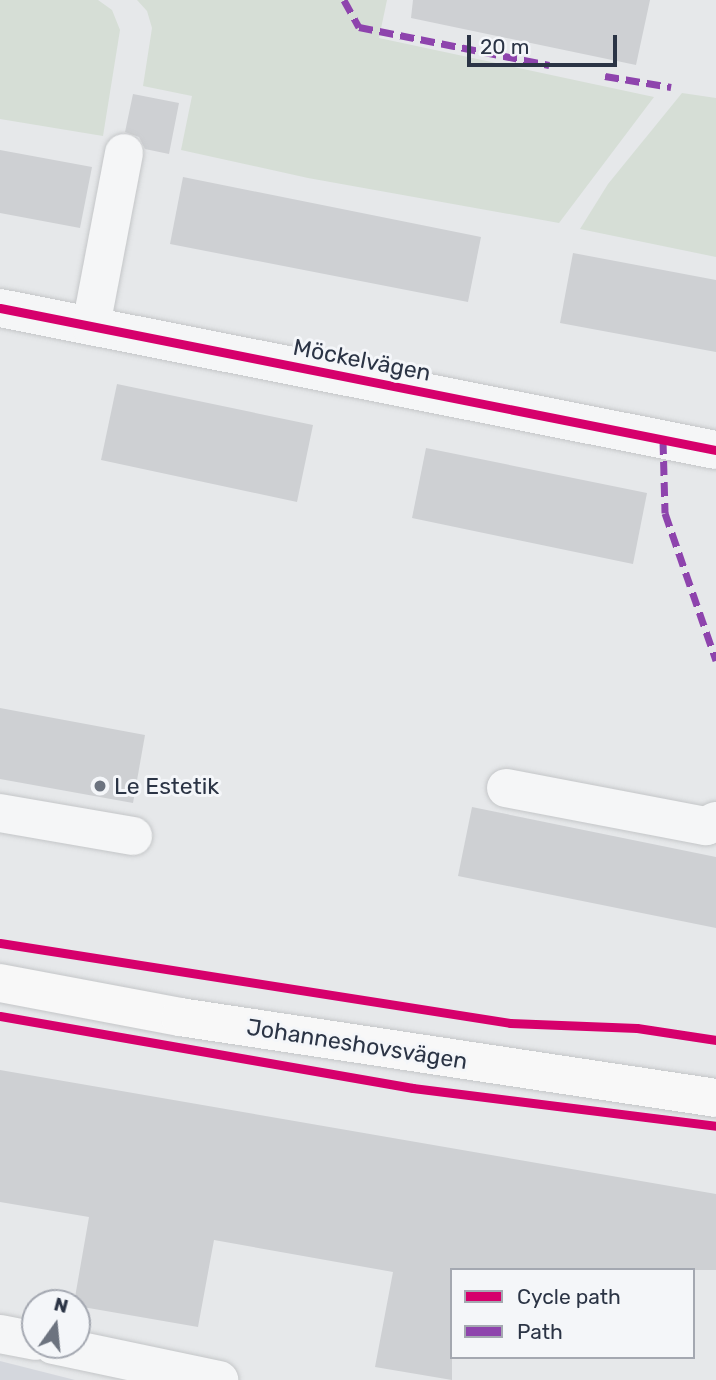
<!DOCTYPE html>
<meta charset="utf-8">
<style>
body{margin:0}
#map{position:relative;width:716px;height:1380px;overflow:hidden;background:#e6e8ea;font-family:Rubik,sans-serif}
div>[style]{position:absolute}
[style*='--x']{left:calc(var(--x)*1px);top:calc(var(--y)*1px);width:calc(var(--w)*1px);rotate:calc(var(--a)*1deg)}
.built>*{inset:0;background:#d4d7dd}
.green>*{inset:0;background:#d6ded6}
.building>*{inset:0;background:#ced0d3}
.roads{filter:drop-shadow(0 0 2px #c4c6c8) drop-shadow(0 0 2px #c4c6c8)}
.minor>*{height:38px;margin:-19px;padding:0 19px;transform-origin:19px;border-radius:19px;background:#f5f6f7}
.major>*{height:38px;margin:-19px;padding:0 19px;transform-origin:19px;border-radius:19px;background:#f8f8f8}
.quiet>*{height:7px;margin-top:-3.5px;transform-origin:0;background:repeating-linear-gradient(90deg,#8e44ad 0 14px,transparent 0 21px)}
.cycleway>*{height:9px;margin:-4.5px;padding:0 4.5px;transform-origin:4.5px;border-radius:4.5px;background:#d6006c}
.dots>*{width:19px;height:19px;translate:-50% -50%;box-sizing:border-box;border:4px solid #f4f6f9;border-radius:50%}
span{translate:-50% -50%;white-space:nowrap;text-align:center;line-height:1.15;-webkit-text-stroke:6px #f4f6f9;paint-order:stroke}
.street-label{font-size:23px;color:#2b3445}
.poi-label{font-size:23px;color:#2b3445}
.left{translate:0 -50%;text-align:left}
.legend{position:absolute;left:450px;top:1268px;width:245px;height:91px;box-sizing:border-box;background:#f4f6f9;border:2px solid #a4a8b1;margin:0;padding:9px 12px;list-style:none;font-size:21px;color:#2b3445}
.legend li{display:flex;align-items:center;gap:14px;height:35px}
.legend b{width:35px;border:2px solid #a4a8b1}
.north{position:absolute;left:21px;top:1289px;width:70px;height:70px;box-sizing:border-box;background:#f4f6f9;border:2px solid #a4a8b1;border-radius:50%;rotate:15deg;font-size:19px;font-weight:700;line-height:28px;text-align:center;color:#2b3445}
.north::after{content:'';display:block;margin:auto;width:24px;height:32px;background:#6c737f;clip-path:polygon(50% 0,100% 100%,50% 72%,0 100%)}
.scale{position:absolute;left:467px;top:35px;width:150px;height:32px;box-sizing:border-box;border:4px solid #2b3445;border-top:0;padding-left:9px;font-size:21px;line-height:24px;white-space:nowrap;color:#2b3445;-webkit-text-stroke:5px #f4f6f9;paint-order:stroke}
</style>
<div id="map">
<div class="built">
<i style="clip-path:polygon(0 1361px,75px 1380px,0 1380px)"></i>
</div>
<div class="green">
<i style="clip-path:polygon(0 0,98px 0,112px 10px,120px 30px,103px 136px,0 119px)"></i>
<i style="clip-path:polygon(137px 0,387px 0,379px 38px,654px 97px,559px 223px,308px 178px,181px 150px,192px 96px,143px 86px,152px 28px,147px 11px)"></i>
<i style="clip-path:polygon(682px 93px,716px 98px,716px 257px,580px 229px,608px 184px)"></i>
</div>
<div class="building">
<i style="clip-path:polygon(413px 0,650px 0,636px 65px,411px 18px)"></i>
<i style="clip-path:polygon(133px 94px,179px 103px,169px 154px,145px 149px,139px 137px,125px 132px)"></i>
<i style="clip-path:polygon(0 150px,92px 167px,80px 228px,0 213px)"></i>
<i style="clip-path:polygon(183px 177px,481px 237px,468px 302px,170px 244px)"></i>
<i style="clip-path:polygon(573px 253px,716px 280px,716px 352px,560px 323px)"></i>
<i style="clip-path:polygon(117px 384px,313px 425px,297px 502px,101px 460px)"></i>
<i style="clip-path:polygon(426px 448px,647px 493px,633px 564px,412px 518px)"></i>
<i style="clip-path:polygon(0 708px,145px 735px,133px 803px,0 779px)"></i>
<i style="clip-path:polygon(472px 807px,716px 857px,716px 928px,458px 876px)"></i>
<i style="clip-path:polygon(0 1070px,716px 1194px,716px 1270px,452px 1270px,452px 1380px,375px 1367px,393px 1272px,214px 1240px,198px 1327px,77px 1306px,74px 1303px,89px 1217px,0 1202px)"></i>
</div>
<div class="roads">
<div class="minor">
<i style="--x:0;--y:308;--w:730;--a:11.22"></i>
<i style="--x:91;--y:326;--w:176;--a:-79.2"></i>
<i style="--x:506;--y:788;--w:204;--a:10.8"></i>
<i style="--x:706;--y:826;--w:11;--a:-27"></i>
<i style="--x:0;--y:813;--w:135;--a:9.8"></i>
<i style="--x:0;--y:1334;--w:36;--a:11"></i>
<i style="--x:53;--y:1345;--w:170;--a:11.9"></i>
</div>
<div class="major">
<i style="--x:0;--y:983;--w:183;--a:10.7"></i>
<i style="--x:180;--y:1017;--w:542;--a:8.59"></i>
</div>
</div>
<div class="quiet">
<i style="--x:344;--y:0;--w:31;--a:61"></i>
<i style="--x:359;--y:27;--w:194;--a:11.3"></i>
<i style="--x:605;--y:76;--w:67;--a:9.5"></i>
<i style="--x:663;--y:440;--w:73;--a:88.4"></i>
<i style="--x:665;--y:513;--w:156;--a:70.9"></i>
</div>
<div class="cycleway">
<i style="--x:0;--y:308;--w:730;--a:11.22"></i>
<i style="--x:0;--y:943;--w:516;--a:8.91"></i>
<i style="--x:510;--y:1023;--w:127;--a:2.3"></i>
<i style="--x:637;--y:1028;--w:80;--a:8.6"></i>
<i style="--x:0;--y:1016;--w:419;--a:9.9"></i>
<i style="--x:413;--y:1088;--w:305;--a:7.1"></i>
</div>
<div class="dots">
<i style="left:100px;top:786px;background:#6c737f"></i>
</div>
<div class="street-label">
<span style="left:362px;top:360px;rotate:11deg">Möckelvägen</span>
<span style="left:357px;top:1044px;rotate:9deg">Johanneshovsvägen</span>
</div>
<div class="poi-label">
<span class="left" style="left:114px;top:786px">Le Estetik</span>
</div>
<ul class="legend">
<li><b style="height:9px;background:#d6006c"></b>Cycle path</li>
<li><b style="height:9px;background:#8e44ad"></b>Path</li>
</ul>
<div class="north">N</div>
<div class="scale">20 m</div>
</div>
